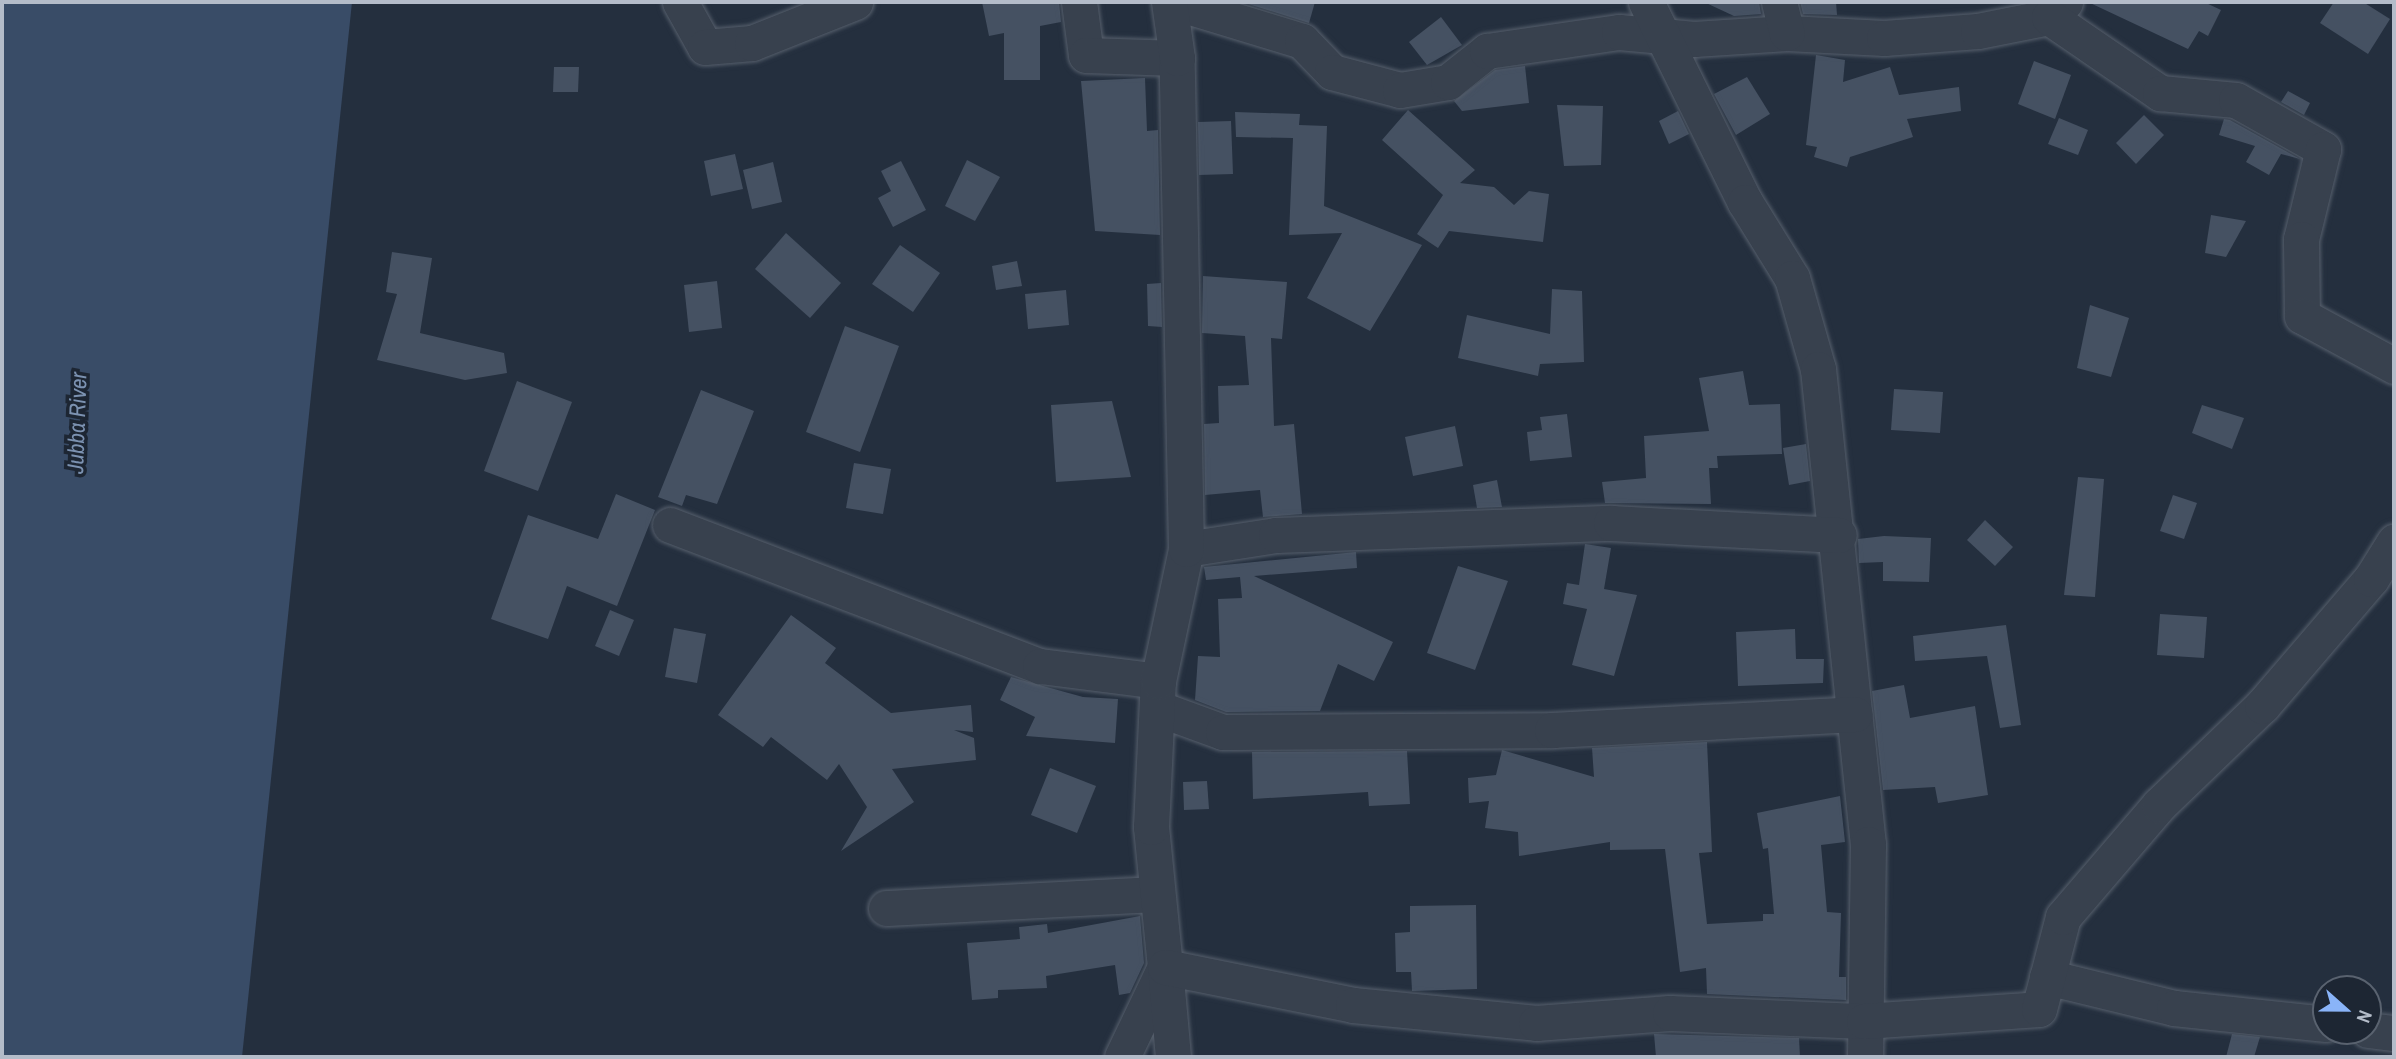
<!DOCTYPE html>
<style>
body{margin:0}
#map{position:relative;width:2396px;height:1059px;overflow:hidden;background:#242f3e;font-family:"Archivo Narrow",sans-serif}
div>[style]{position:absolute}
[style*='--x']{left:calc(var(--x)*1px);top:calc(var(--y)*1px);width:calc(var(--w)*1px);rotate:calc(var(--a)*1deg)}
.water>*{inset:0;background:#394c67}
.building>*{inset:0;background:#455162}
.roads{filter:drop-shadow(0 0 2px #565f6c) drop-shadow(0 0 2px #565f6c)}
.minor>*{height:35px;margin:-17.5px;padding:0 17.5px;transform-origin:17.5px;border-radius:17.5px;background:#38414e}
span{translate:-50% -50%;white-space:nowrap;text-align:center;line-height:1.15;-webkit-text-stroke:7px #1d2633;paint-order:stroke}
.water-label{font-size:23px;color:#7c92b1;font-style:italic}
.frame{position:absolute;inset:0;border:4px solid #b4bcc9;pointer-events:none}
.north{position:absolute;left:2312px;top:975px;width:70px;height:70px;box-sizing:border-box;background:#1d2633;border:2px solid #59626f;border-radius:50%;rotate:111deg;font-size:19px;font-weight:700;line-height:28px;text-align:center;color:#b4bcc9}
.north::after{content:'';display:block;margin:auto;width:24px;height:32px;background:#8ab4f8;clip-path:polygon(50% 0,100% 100%,50% 72%,0 100%)}
</style>
<div id="map">
<div class="water">
<i style="clip-path:polygon(2px 2px,352px 2px,242px 1057px,2px 1057px)"></i>
</div>
<div class="building">
<i style="clip-path:polygon(982px 2px,1059px 2px,1061px 22px,1040px 26px,1040px 80px,1004px 80px,1004px 33px,989px 36px)"></i>
<i style="clip-path:polygon(1242px 2px,1315px 2px,1309px 23px)"></i>
<i style="clip-path:polygon(1704px 2px,1759px 2px,1761px 14px,1734px 16px)"></i>
<i style="clip-path:polygon(1800px 2px,1836px 2px,1837px 15px,1803px 14px)"></i>
<i style="clip-path:polygon(2088px 2px,2204px 2px,2221px 10px,2208px 36px,2199px 31px,2188px 49px)"></i>
<i style="clip-path:polygon(2334px 2px,2363px 2px,2390px 19px,2368px 54px,2320px 23px)"></i>
<i style="clip-path:polygon(1441px 17px,1462px 45px,1427px 65px,1409px 42px)"></i>
<i style="clip-path:polygon(1816px 55px,1845px 60px,1843px 82px,1890px 67px,1899px 95px,1959px 87px,1961px 111px,1907px 119px,1913px 137px,1850px 157px,1847px 167px,1814px 157px,1817px 147px,1806px 145px)"></i>
<i style="clip-path:polygon(2034px 61px,2071px 75px,2055px 119px,2018px 104px)"></i>
<i style="clip-path:polygon(1525px 66px,1529px 103px,1462px 111px,1454px 101px,1495px 70px)"></i>
<i style="clip-path:polygon(554px 67px,579px 67px,578px 92px,553px 92px)"></i>
<i style="clip-path:polygon(1747px 77px,1770px 114px,1736px 135px,1714px 94px)"></i>
<i style="clip-path:polygon(1145px 78px,1147px 131px,1158px 130px,1160px 235px,1095px 231px,1081px 81px)"></i>
<i style="clip-path:polygon(2288px 91px,2310px 103px,2304px 115px,2281px 102px)"></i>
<i style="clip-path:polygon(1557px 105px,1603px 106px,1601px 165px,1564px 166px)"></i>
<i style="clip-path:polygon(1408px 110px,1475px 170px,1460px 183px,1494px 187px,1514px 205px,1529px 191px,1549px 194px,1543px 242px,1449px 231px,1438px 248px,1417px 234px,1443px 195px,1382px 140px)"></i>
<i style="clip-path:polygon(1678px 111px,1689px 134px,1669px 144px,1659px 121px)"></i>
<i style="clip-path:polygon(1235px 112px,1300px 114px,1299px 125px,1327px 126px,1324px 206px,1422px 245px,1370px 331px,1307px 298px,1342px 233px,1289px 235px,1293px 138px,1236px 137px)"></i>
<i style="clip-path:polygon(2144px 115px,2164px 135px,2136px 164px,2116px 143px)"></i>
<i style="clip-path:polygon(2059px 118px,2088px 130px,2078px 155px,2048px 144px)"></i>
<i style="clip-path:polygon(2224px 119px,2230px 120px,2300px 159px,2281px 154px,2269px 175px,2246px 162px,2255px 146px,2219px 135px)"></i>
<i style="clip-path:polygon(1231px 121px,1233px 174px,1199px 175px,1198px 122px)"></i>
<i style="clip-path:polygon(735px 154px,743px 189px,711px 196px,704px 161px)"></i>
<i style="clip-path:polygon(967px 160px,1000px 177px,975px 221px,945px 206px)"></i>
<i style="clip-path:polygon(901px 161px,926px 210px,893px 227px,878px 198px,891px 191px,881px 171px)"></i>
<i style="clip-path:polygon(773px 162px,782px 202px,752px 209px,743px 170px)"></i>
<i style="clip-path:polygon(2211px 215px,2246px 221px,2226px 257px,2205px 253px)"></i>
<i style="clip-path:polygon(786px 233px,841px 283px,810px 318px,755px 269px)"></i>
<i style="clip-path:polygon(900px 245px,940px 273px,913px 312px,872px 284px)"></i>
<i style="clip-path:polygon(392px 252px,432px 258px,420px 333px,504px 353px,507px 373px,465px 380px,377px 360px,397px 294px,386px 292px)"></i>
<i style="clip-path:polygon(1017px 261px,1022px 286px,996px 290px,992px 266px)"></i>
<i style="clip-path:polygon(1203px 276px,1287px 282px,1282px 339px,1271px 338px,1274px 426px,1294px 424px,1302px 514px,1263px 517px,1260px 490px,1205px 495px,1204px 424px,1219px 423px,1218px 386px,1249px 385px,1245px 336px,1202px 333px)"></i>
<i style="clip-path:polygon(717px 281px,722px 328px,689px 332px,684px 285px)"></i>
<i style="clip-path:polygon(1161px 283px,1162px 327px,1148px 326px,1147px 284px)"></i>
<i style="clip-path:polygon(1552px 289px,1582px 291px,1584px 362px,1540px 364px,1538px 376px,1458px 358px,1467px 315px,1550px 334px)"></i>
<i style="clip-path:polygon(1066px 290px,1069px 325px,1028px 329px,1025px 294px)"></i>
<i style="clip-path:polygon(2090px 305px,2129px 318px,2111px 377px,2077px 368px)"></i>
<i style="clip-path:polygon(845px 326px,899px 346px,860px 452px,806px 432px)"></i>
<i style="clip-path:polygon(1743px 371px,1749px 405px,1780px 404px,1782px 454px,1717px 456px,1718px 468px,1709px 468px,1711px 504px,1605px 503px,1602px 482px,1646px 478px,1644px 436px,1709px 431px,1699px 378px)"></i>
<i style="clip-path:polygon(517px 381px,572px 402px,538px 491px,484px 471px)"></i>
<i style="clip-path:polygon(1894px 389px,1943px 392px,1940px 433px,1891px 430px)"></i>
<i style="clip-path:polygon(701px 390px,754px 411px,717px 504px,686px 495px,682px 506px,658px 497px)"></i>
<i style="clip-path:polygon(1112px 401px,1131px 477px,1056px 482px,1051px 405px)"></i>
<i style="clip-path:polygon(2202px 405px,2244px 418px,2232px 449px,2192px 433px)"></i>
<i style="clip-path:polygon(1567px 414px,1572px 457px,1530px 461px,1527px 432px,1542px 430px,1540px 417px)"></i>
<i style="clip-path:polygon(1455px 426px,1463px 466px,1413px 476px,1405px 437px)"></i>
<i style="clip-path:polygon(1806px 444px,1810px 481px,1789px 485px,1783px 448px)"></i>
<i style="clip-path:polygon(854px 463px,891px 469px,883px 514px,846px 508px)"></i>
<i style="clip-path:polygon(2078px 477px,2104px 479px,2095px 597px,2064px 595px)"></i>
<i style="clip-path:polygon(1497px 480px,1502px 507px,1477px 508px,1473px 485px)"></i>
<i style="clip-path:polygon(616px 494px,655px 510px,617px 606px,567px 586px,548px 639px,491px 619px,528px 515px,598px 539px)"></i>
<i style="clip-path:polygon(2173px 495px,2197px 503px,2184px 539px,2160px 531px)"></i>
<i style="clip-path:polygon(1985px 520px,2013px 547px,1995px 566px,1967px 540px)"></i>
<i style="clip-path:polygon(1884px 536px,1931px 538px,1929px 582px,1883px 581px,1883px 562px,1859px 563px,1858px 539px)"></i>
<i style="clip-path:polygon(1585px 544px,1611px 548px,1604px 589px,1637px 595px,1614px 676px,1572px 665px,1587px 609px,1563px 604px,1567px 583px,1579px 585px)"></i>
<i style="clip-path:polygon(1356px 552px,1357px 568px,1254px 576px,1393px 642px,1374px 681px,1338px 664px,1320px 711px,1226px 712px,1195px 700px,1198px 656px,1220px 657px,1218px 599px,1242px 598px,1240px 577px,1206px 580px,1204px 567px)"></i>
<i style="clip-path:polygon(1458px 566px,1508px 581px,1475px 670px,1427px 653px)"></i>
<i style="clip-path:polygon(610px 610px,634px 620px,619px 656px,595px 646px)"></i>
<i style="clip-path:polygon(2160px 614px,2207px 617px,2204px 658px,2157px 655px)"></i>
<i style="clip-path:polygon(791px 615px,836px 648px,825px 663px,891px 713px,971px 705px,973px 732px,954px 730px,974px 738px,976px 760px,892px 769px,914px 802px,841px 851px,867px 807px,839px 764px,827px 780px,771px 737px,763px 747px,718px 715px)"></i>
<i style="clip-path:polygon(2006px 625px,2021px 725px,2000px 728px,1987px 656px,1915px 661px,1913px 636px)"></i>
<i style="clip-path:polygon(674px 628px,706px 634px,697px 683px,665px 677px)"></i>
<i style="clip-path:polygon(1795px 629px,1796px 659px,1824px 659px,1823px 683px,1738px 686px,1736px 632px)"></i>
<i style="clip-path:polygon(1011px 677px,1083px 697px,1118px 699px,1115px 743px,1026px 736px,1035px 717px,1000px 700px)"></i>
<i style="clip-path:polygon(1904px 685px,1910px 718px,1975px 706px,1988px 795px,1938px 803px,1935px 787px,1883px 790px,1872px 691px)"></i>
<i style="clip-path:polygon(1707px 742px,1712px 852px,1699px 853px,1707px 924px,1763px 921px,1763px 914px,1774px 914px,1768px 848px,1763px 849px,1757px 813px,1840px 796px,1845px 842px,1821px 845px,1827px 912px,1841px 913px,1839px 977px,1846px 977px,1846px 1000px,1707px 994px,1706px 968px,1680px 972px,1665px 849px,1610px 850px,1610px 842px,1519px 856px,1518px 832px,1485px 828px,1489px 801px,1469px 803px,1468px 778px,1496px 775px,1502px 750px,1594px 777px,1592px 748px)"></i>
<i style="clip-path:polygon(1407px 751px,1410px 804px,1369px 806px,1368px 792px,1253px 799px,1252px 752px)"></i>
<i style="clip-path:polygon(1050px 768px,1096px 786px,1077px 833px,1031px 815px)"></i>
<i style="clip-path:polygon(1207px 781px,1209px 809px,1184px 810px,1183px 782px)"></i>
<i style="clip-path:polygon(1476px 905px,1477px 989px,1412px 991px,1411px 972px,1396px 972px,1395px 933px,1410px 932px,1410px 906px)"></i>
<i style="clip-path:polygon(1140px 916px,1144px 963px,1130px 993px,1119px 995px,1115px 965px,1046px 976px,1047px 988px,998px 990px,998px 998px,972px 1000px,967px 943px,1020px 939px,1019px 927px,1047px 924px,1048px 933px)"></i>
<i style="clip-path:polygon(1654px 1034px,1799px 1038px,1800px 1057px,1656px 1057px)"></i>
<i style="clip-path:polygon(2232px 1034px,2260px 1037px,2254px 1057px,2226px 1057px)"></i>
</div>
<div class="roads">
<div class="minor">
<i style="--x:680;--y:2;--w:51;--a:60.9"></i>
<i style="--x:705;--y:47;--w:47;--a:-4.9"></i>
<i style="--x:752;--y:43;--w:111;--a:-21.7"></i>
<i style="--x:1079;--y:2;--w:53;--a:82.5"></i>
<i style="--x:1086;--y:55;--w:91;--a:1.9"></i>
<i style="--x:1174;--y:2;--w:134;--a:16.9"></i>
<i style="--x:1302;--y:41;--w:43;--a:45.9"></i>
<i style="--x:1332;--y:72;--w:70;--a:14.8"></i>
<i style="--x:1400;--y:90;--w:49;--a:-9.5"></i>
<i style="--x:1448;--y:82;--w:50;--a:-38.5"></i>
<i style="--x:1487;--y:51;--w:133;--a:-8.2"></i>
<i style="--x:1619;--y:32;--w:75;--a:5.3"></i>
<i style="--x:1694;--y:39;--w:93;--a:-3.7"></i>
<i style="--x:1787;--y:33;--w:97;--a:3"></i>
<i style="--x:1884;--y:38;--w:94;--a:-4.3"></i>
<i style="--x:1978;--y:31;--w:72;--a:-11.2"></i>
<i style="--x:2049;--y:17;--w:22;--a:-43"></i>
<i style="--x:1646;--y:2;--w:223;--a:63.7"></i>
<i style="--x:1745;--y:202;--w:89;--a:58.3"></i>
<i style="--x:1792;--y:278;--w:95;--a:74.1"></i>
<i style="--x:1818;--y:369;--w:478;--a:84"></i>
<i style="--x:1868;--y:844;--w:213;--a:90.8"></i>
<i style="--x:1779;--y:2;--w:32;--a:76"></i>
<i style="--x:2049;--y:17;--w:135;--a:34.4"></i>
<i style="--x:2160;--y:93;--w:76;--a:5.3"></i>
<i style="--x:2236;--y:100;--w:100;--a:29.4"></i>
<i style="--x:2323;--y:149;--w:93;--a:103.7"></i>
<i style="--x:2301;--y:239;--w:77;--a:89.3"></i>
<i style="--x:2302;--y:316;--w:105;--a:28.5"></i>
<i style="--x:670;--y:525;--w:396;--a:20.9"></i>
<i style="--x:1040;--y:666;--w:119;--a:7.2"></i>
<i style="--x:1186;--y:549;--w:91;--a:-8.8"></i>
<i style="--x:1276;--y:535;--w:335;--a:-2.1"></i>
<i style="--x:1611;--y:523;--w:228;--a:3"></i>
<i style="--x:1157;--y:708;--w:70;--a:20"></i>
<i style="--x:1223;--y:732;--w:329;--a:-0.3"></i>
<i style="--x:1552;--y:730;--w:303;--a:-3"></i>
<i style="--x:886;--y:908;--w:271;--a:-3"></i>
<i style="--x:2047;--y:977;--w:131;--a:13.7"></i>
<i style="--x:2174;--y:1008;--w:153;--a:6"></i>
<i style="--x:2368;--y:1030;--w:26;--a:7"></i>
<i style="--x:1122;--y:1057;--w:100;--a:-64.5"></i>
<i style="--x:1165;--y:967;--w:141;--a:-95.7"></i>
<i style="--x:1151;--y:827;--w:146;--a:-87.3"></i>
<i style="--x:1158;--y:681;--w:135;--a:-78"></i>
<i style="--x:1186;--y:549;--w:491;--a:-91.1"></i>
<i style="--x:1177;--y:58;--w:57;--a:-98.1"></i>
<i style="--x:1173;--y:1057;--w:90;--a:-95.1"></i>
<i style="--x:1165;--y:967;--w:192;--a:11.4"></i>
<i style="--x:1353;--y:1005;--w:184;--a:5.6"></i>
<i style="--x:1536;--y:1023;--w:134;--a:-4.3"></i>
<i style="--x:1670;--y:1013;--w:194;--a:2.4"></i>
<i style="--x:1864;--y:1021;--w:175;--a:-3.9"></i>
<i style="--x:2039;--y:1009;--w:95;--a:-75.4"></i>
<i style="--x:2063;--y:917;--w:148;--a:-49.4"></i>
<i style="--x:2159;--y:805;--w:143;--a:-43.9"></i>
<i style="--x:2262;--y:706;--w:167;--a:-49.4"></i>
<i style="--x:2371;--y:579;--w:44;--a:-58.1"></i>
</div>
</div>
<div class="water-label">
<span style="left:77px;top:423px;rotate:-88deg">Jubba River</span>
</div>
<div class="frame"></div>
<div class="north">N</div>
</div>
